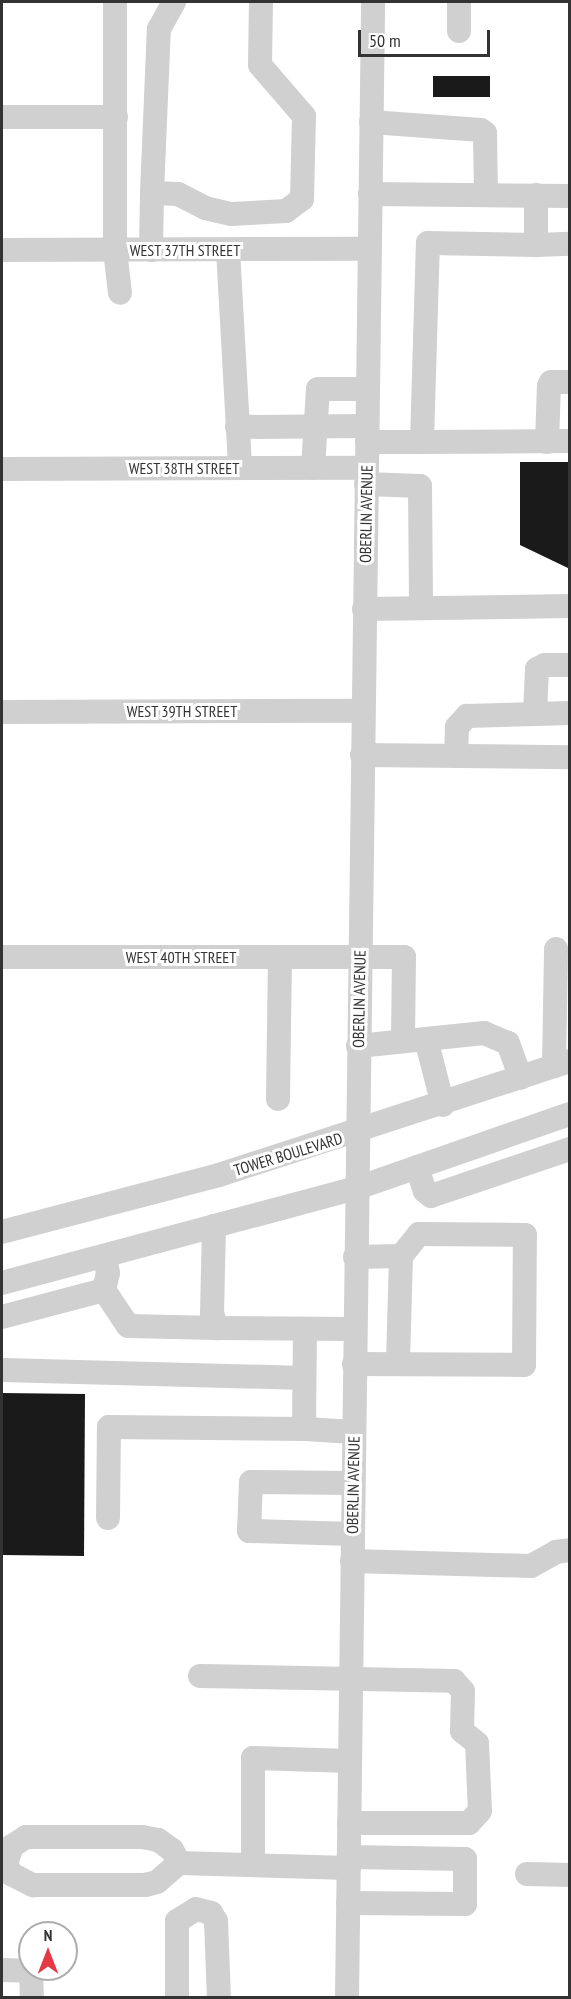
<!DOCTYPE html>
<style>
body{margin:0}
#map{position:relative;width:571px;height:1999px;overflow:hidden;background:#fff;font-family:"PT Sans Narrow",sans-serif}
div>[style]{position:absolute}
[style*='--x']{left:calc(var(--x)*1px);top:calc(var(--y)*1px);width:calc(var(--w)*1px);rotate:calc(var(--a)*1deg)}
.building>*{inset:0;background:#1a1a1a}
.minor>*{height:24px;margin:-12px;padding:0 12px;transform-origin:12px;border-radius:12px;background:#d0d0d0}
span{translate:-50% -50%;white-space:nowrap;text-align:center;line-height:1.15;-webkit-text-stroke:6px #fff;paint-order:stroke}
.street-label{font-size:16px;color:#333}
.frame{position:absolute;inset:0;border:3px solid #333;pointer-events:none}
.north{position:absolute;left:18px;top:1921px;width:60px;height:60px;box-sizing:border-box;background:#fff;border:2px solid #adadad;border-radius:50%;rotate:0deg;font-size:16px;font-weight:700;line-height:24px;text-align:center;color:#333}
.north::after{content:'';display:block;margin:auto;width:21px;height:27px;background:#e63946;clip-path:polygon(50% 0,100% 100%,50% 72%,0 100%)}
.scale{position:absolute;left:358px;top:30px;width:132px;height:27px;box-sizing:border-box;border:3px solid #333;border-top:0;padding-left:8px;font-size:18px;line-height:21px;white-space:nowrap;color:#333;-webkit-text-stroke:4px #fff;paint-order:stroke}
</style>
<div id="map">
<div class="building">
<i style="clip-path:polygon(433px 76px,490px 76px,490px 97px,433px 97px)"></i>
<i style="clip-path:polygon(520px 462px,570px 462px,570px 569px,520px 545px)"></i>
<i style="clip-path:polygon(2px 1393px,85px 1394px,84px 1556px,2px 1555px)"></i>
</div>
<div class="minor">
<i style="--x:115;--y:2;--w:248;--a:90"></i>
<i style="--x:115;--y:250;--w:43;--a:83.4"></i>
<i style="--x:459;--y:2;--w:29;--a:90"></i>
<i style="--x:2;--y:117;--w:114;--a:0"></i>
<i style="--x:371;--y:122;--w:110;--a:4.2"></i>
<i style="--x:481;--y:130;--w:5;--a:37"></i>
<i style="--x:485;--y:133;--w:62;--a:89.1"></i>
<i style="--x:152;--y:193;--w:164;--a:-87.6"></i>
<i style="--x:159;--y:29;--w:31;--a:-61"></i>
<i style="--x:370;--y:194;--w:200;--a:0.6"></i>
<i style="--x:536;--y:245;--w:34;--a:-2"></i>
<i style="--x:2;--y:250;--w:367;--a:-0.2"></i>
<i style="--x:151;--y:250;--w:57;--a:-89"></i>
<i style="--x:152;--y:193;--w:26;--a:2"></i>
<i style="--x:178;--y:194;--w:30;--a:27"></i>
<i style="--x:205;--y:208;--w:27;--a:13"></i>
<i style="--x:231;--y:214;--w:55;--a:-3.1"></i>
<i style="--x:286;--y:211;--w:20;--a:-37"></i>
<i style="--x:302;--y:199;--w:83;--a:-88.6"></i>
<i style="--x:304;--y:116;--w:67;--a:-130.8"></i>
<i style="--x:260;--y:65;--w:63;--a:-89.1"></i>
<i style="--x:228;--y:250;--w:218;--a:86.8"></i>
<i style="--x:237;--y:427;--w:130;--a:-0.4"></i>
<i style="--x:367;--y:442;--w:55;--a:0"></i>
<i style="--x:422;--y:442;--w:199;--a:-88.3"></i>
<i style="--x:428;--y:243;--w:108;--a:1.1"></i>
<i style="--x:536;--y:245;--w:50;--a:-90"></i>
<i style="--x:422;--y:442;--w:148;--a:-0.4"></i>
<i style="--x:547;--y:442;--w:56;--a:-88"></i>
<i style="--x:549;--y:386;--w:4;--a:-63"></i>
<i style="--x:551;--y:382;--w:19;--a:0"></i>
<i style="--x:313;--y:468;--w:79;--a:-86.4"></i>
<i style="--x:318;--y:389;--w:49;--a:0"></i>
<i style="--x:2;--y:469;--w:364;--a:-0.2"></i>
<i style="--x:366;--y:484;--w:54;--a:2.1"></i>
<i style="--x:420;--y:486;--w:122;--a:89.5"></i>
<i style="--x:364;--y:609;--w:206;--a:-0.8"></i>
<i style="--x:2;--y:712;--w:361;--a:-0.2"></i>
<i style="--x:535;--y:713;--w:44;--a:-87.4"></i>
<i style="--x:537;--y:669;--w:9;--a:-27"></i>
<i style="--x:545;--y:665;--w:25;--a:0"></i>
<i style="--x:362;--y:755;--w:208;--a:0.6"></i>
<i style="--x:456;--y:756;--w:29;--a:-88"></i>
<i style="--x:457;--y:727;--w:15;--a:-48"></i>
<i style="--x:467;--y:716;--w:103;--a:-1.7"></i>
<i style="--x:2;--y:957;--w:402;--a:0"></i>
<i style="--x:404;--y:957;--w:84;--a:90.7"></i>
<i style="--x:426;--y:1039;--w:68;--a:75.6"></i>
<i style="--x:358;--y:1046;--w:127;--a:-5.9"></i>
<i style="--x:484;--y:1033;--w:26;--a:23"></i>
<i style="--x:508;--y:1043;--w:37;--a:70"></i>
<i style="--x:554;--y:1066;--w:117;--a:-89"></i>
<i style="--x:278;--y:1099;--w:142;--a:-89.2"></i>
<i style="--x:417;--y:1167;--w:25;--a:72"></i>
<i style="--x:425;--y:1191;--w:8;--a:40"></i>
<i style="--x:431;--y:1196;--w:147;--a:-18.7"></i>
<i style="--x:214;--y:1226;--w:87;--a:91.3"></i>
<i style="--x:212;--y:1313;--w:16;--a:72"></i>
<i style="--x:217;--y:1328;--w:137;--a:0.4"></i>
<i style="--x:2;--y:1232;--w:224;--a:-14.7"></i>
<i style="--x:219;--y:1175;--w:369;--a:-18"></i>
<i style="--x:355;--y:1257;--w:46;--a:-1.2"></i>
<i style="--x:2;--y:1283;--w:367;--a:-15"></i>
<i style="--x:357;--y:1188;--w:225;--a:-19.2"></i>
<i style="--x:104;--y:1290;--w:43;--a:56.3"></i>
<i style="--x:128;--y:1326;--w:89;--a:1.3"></i>
<i style="--x:2;--y:1317;--w:106;--a:-14.8"></i>
<i style="--x:104;--y:1290;--w:17;--a:-77"></i>
<i style="--x:108;--y:1273;--w:17;--a:-100"></i>
<i style="--x:305;--y:1329;--w:95;--a:90.6"></i>
<i style="--x:304;--y:1424;--w:5;--a:68"></i>
<i style="--x:306;--y:1429;--w:47;--a:3.7"></i>
<i style="--x:354;--y:1364;--w:170;--a:0.3"></i>
<i style="--x:524;--y:1365;--w:130;--a:-89.6"></i>
<i style="--x:525;--y:1235;--w:106;--a:-179.5"></i>
<i style="--x:419;--y:1234;--w:28;--a:129"></i>
<i style="--x:401;--y:1256;--w:108;--a:91.6"></i>
<i style="--x:2;--y:1370;--w:302;--a:1.5"></i>
<i style="--x:108;--y:1518;--w:91;--a:-89.4"></i>
<i style="--x:109;--y:1427;--w:197;--a:0.6"></i>
<i style="--x:352;--y:1534;--w:103;--a:-178.3"></i>
<i style="--x:249;--y:1531;--w:49;--a:-87.7"></i>
<i style="--x:251;--y:1482;--w:102;--a:0.6"></i>
<i style="--x:352;--y:1561;--w:179;--a:1.6"></i>
<i style="--x:531;--y:1566;--w:29;--a:-29"></i>
<i style="--x:556;--y:1552;--w:14;--a:-8"></i>
<i style="--x:200;--y:1676;--w:254;--a:1.1"></i>
<i style="--x:454;--y:1681;--w:13;--a:48"></i>
<i style="--x:463;--y:1691;--w:40;--a:91.4"></i>
<i style="--x:462;--y:1731;--w:19;--a:39"></i>
<i style="--x:477;--y:1743;--w:68;--a:87.5"></i>
<i style="--x:480;--y:1811;--w:16;--a:133"></i>
<i style="--x:469;--y:1823;--w:120;--a:180"></i>
<i style="--x:179;--y:1863;--w:15;--a:-118"></i>
<i style="--x:172;--y:1850;--w:17;--a:-144"></i>
<i style="--x:158;--y:1840;--w:16;--a:-169"></i>
<i style="--x:142;--y:1837;--w:116;--a:180"></i>
<i style="--x:26;--y:1837;--w:17;--a:147"></i>
<i style="--x:12;--y:1846;--w:18;--a:109"></i>
<i style="--x:6;--y:1863;--w:12;--a:66"></i>
<i style="--x:11;--y:1874;--w:25;--a:27"></i>
<i style="--x:33;--y:1885;--w:112;--a:0"></i>
<i style="--x:145;--y:1885;--w:12;--a:-14"></i>
<i style="--x:157;--y:1882;--w:29;--a:-41"></i>
<i style="--x:179;--y:1863;--w:170;--a:1.7"></i>
<i style="--x:253;--y:1865;--w:107;--a:-90"></i>
<i style="--x:253;--y:1758;--w:97;--a:1.8"></i>
<i style="--x:527;--y:1874;--w:43;--a:1.3"></i>
<i style="--x:348;--y:1903;--w:117;--a:0.5"></i>
<i style="--x:465;--y:1904;--w:45;--a:-90"></i>
<i style="--x:465;--y:1859;--w:116;--a:-179"></i>
<i style="--x:2;--y:1970;--w:29;--a:2"></i>
<i style="--x:31;--y:1971;--w:27;--a:88"></i>
<i style="--x:177;--y:1998;--w:77;--a:-90"></i>
<i style="--x:177;--y:1921;--w:22;--a:-32"></i>
<i style="--x:196;--y:1909;--w:16;--a:15"></i>
<i style="--x:211;--y:1913;--w:9;--a:58"></i>
<i style="--x:216;--y:1921;--w:77;--a:87.8"></i>
<i style="--x:347;--y:1998;--w:1996;--a:-89.25"></i>
</div>
<div class="street-label">
<span style="left:185px;top:250px">WEST 37TH STREET</span>
<span style="left:184px;top:468px">WEST 38TH STREET</span>
<span style="left:366px;top:514px;rotate:-89deg">OBERLIN AVENUE</span>
<span style="left:182px;top:711px">WEST 39TH STREET</span>
<span style="left:181px;top:957px">WEST 40TH STREET</span>
<span style="left:359px;top:999px;rotate:-89deg">OBERLIN AVENUE</span>
<span style="left:288px;top:1154px;rotate:-17deg">TOWER BOULEVARD</span>
<span style="left:353px;top:1485px;rotate:-89deg">OBERLIN AVENUE</span>
</div>
<div class="frame"></div>
<div class="north">N</div>
<div class="scale">50 m</div>
</div>
